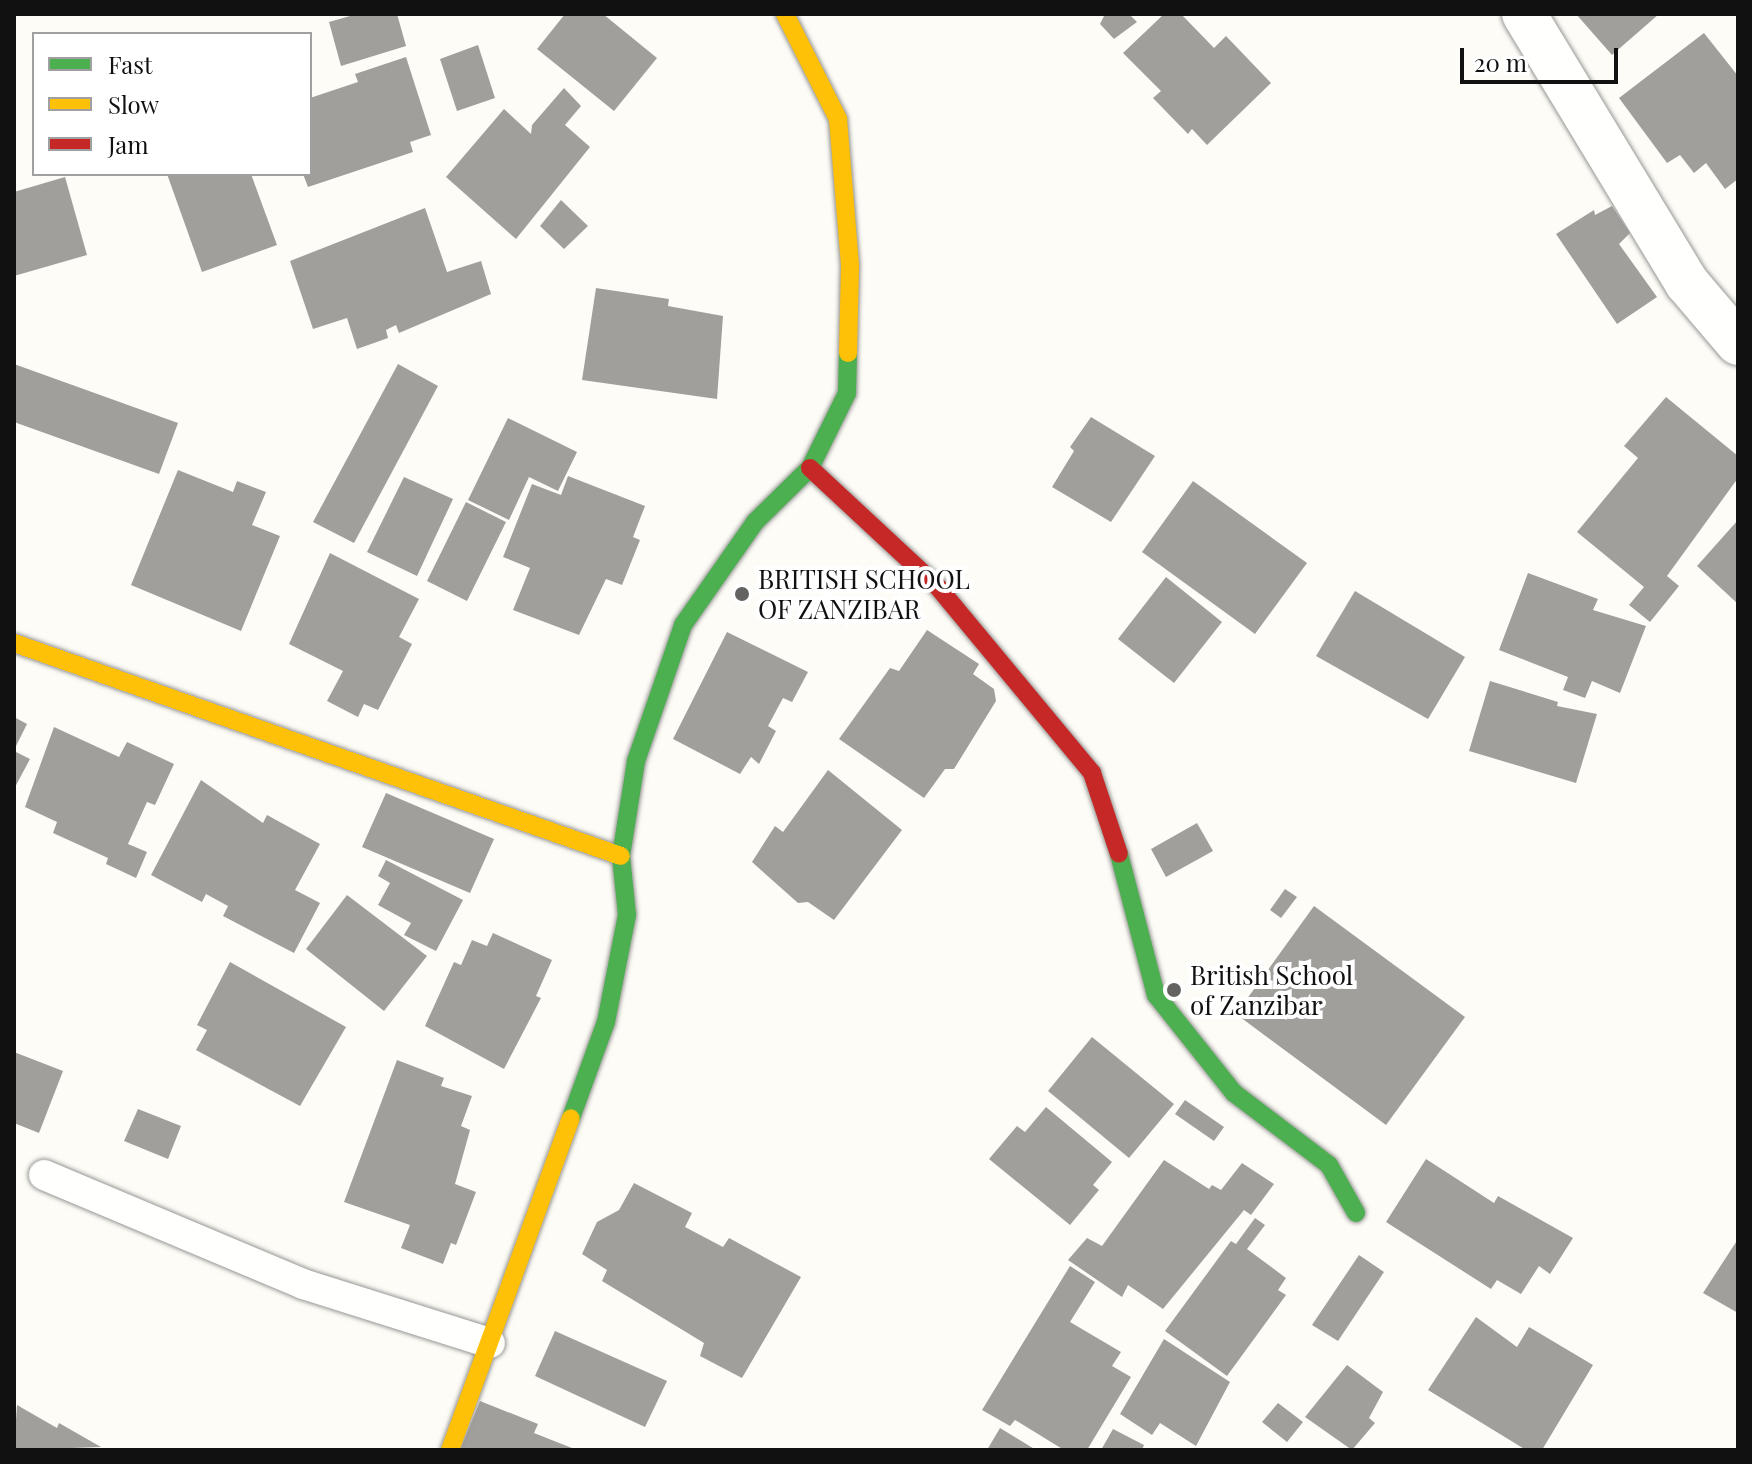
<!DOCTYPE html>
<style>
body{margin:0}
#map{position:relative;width:1752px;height:1464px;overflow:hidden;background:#fdfcf7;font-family:"Playfair Display",serif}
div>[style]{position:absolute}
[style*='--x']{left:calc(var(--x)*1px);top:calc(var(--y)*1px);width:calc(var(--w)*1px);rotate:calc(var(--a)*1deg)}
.building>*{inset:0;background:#a19f9c}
.roads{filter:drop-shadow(0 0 2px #979795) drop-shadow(0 0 2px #979795)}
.lane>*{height:30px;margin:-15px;padding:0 15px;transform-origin:15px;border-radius:15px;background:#fffffe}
.street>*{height:44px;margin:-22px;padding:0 22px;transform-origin:22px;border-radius:22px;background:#fffffe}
.fast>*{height:18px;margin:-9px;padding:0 9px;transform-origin:9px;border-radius:9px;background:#4caf50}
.slow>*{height:18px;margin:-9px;padding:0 9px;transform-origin:9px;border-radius:9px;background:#ffc107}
.jam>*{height:18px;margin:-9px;padding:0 9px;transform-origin:9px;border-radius:9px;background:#c62828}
.dots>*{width:22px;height:22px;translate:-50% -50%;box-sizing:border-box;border:4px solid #fff;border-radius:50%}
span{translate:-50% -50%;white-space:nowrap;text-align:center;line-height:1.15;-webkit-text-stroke:8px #fff;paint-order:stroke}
.poi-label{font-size:26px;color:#111}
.left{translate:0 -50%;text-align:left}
.frame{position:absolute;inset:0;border:16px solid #111;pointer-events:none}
.legend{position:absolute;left:32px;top:32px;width:280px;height:144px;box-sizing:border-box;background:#fff;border:2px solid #a0a0a0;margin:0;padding:10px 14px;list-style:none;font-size:24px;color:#111}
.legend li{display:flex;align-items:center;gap:16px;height:40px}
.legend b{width:40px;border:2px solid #a0a0a0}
.scale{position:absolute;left:1460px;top:48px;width:158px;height:36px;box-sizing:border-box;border:4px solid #111;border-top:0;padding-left:10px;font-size:24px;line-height:28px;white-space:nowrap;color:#111;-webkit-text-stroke:6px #fff;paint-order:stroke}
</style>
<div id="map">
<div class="building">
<i style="clip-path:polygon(357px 14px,397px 14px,406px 46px,341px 66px,329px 22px)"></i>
<i style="clip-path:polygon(565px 14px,603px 14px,657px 58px,614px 111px,537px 49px)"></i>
<i style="clip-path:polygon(1105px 14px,1129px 14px,1137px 22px,1114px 39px,1100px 24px)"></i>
<i style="clip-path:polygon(1164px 14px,1181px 14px,1214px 48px,1226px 36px,1271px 83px,1207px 145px,1192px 129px,1188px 134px,1153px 98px,1161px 91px,1123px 53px)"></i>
<i style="clip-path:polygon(1576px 14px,1659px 14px,1612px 55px)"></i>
<i style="clip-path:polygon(1704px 33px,1738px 76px,1738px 179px,1725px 189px,1706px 163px,1694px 173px,1680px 155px,1667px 163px,1619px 98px)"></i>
<i style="clip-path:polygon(478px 45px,495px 98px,457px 111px,440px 59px)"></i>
<i style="clip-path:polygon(406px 57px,431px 135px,410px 142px,413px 152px,308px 187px,303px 174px,310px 174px,310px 98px,358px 82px,355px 74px)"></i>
<i style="clip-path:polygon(564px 88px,581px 106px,565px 125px,590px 147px,516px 239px,446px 177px,504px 109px,531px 134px,532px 125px)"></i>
<i style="clip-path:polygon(167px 174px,251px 174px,277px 245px,202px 272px)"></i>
<i style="clip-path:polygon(65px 177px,87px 255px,14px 276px,14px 192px)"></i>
<i style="clip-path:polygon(561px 200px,588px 226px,564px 249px,540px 226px)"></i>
<i style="clip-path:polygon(1612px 206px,1630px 233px,1619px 244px,1657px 297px,1617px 324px,1556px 234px,1594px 210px,1595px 215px)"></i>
<i style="clip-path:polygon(425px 208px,447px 272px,481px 261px,491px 294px,399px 333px,396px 325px,386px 330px,388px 338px,357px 349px,347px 318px,313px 329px,290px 261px)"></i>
<i style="clip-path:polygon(596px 288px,669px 299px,668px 306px,723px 316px,717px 399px,582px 380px)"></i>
<i style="clip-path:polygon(14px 364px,178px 423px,159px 474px,14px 422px)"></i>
<i style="clip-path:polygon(398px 364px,438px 386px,354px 543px,313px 522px)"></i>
<i style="clip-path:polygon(1666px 397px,1738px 456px,1738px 478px,1667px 576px,1679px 586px,1650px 622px,1629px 605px,1644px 587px,1577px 532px,1638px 458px,1624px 446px)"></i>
<i style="clip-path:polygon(1091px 417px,1155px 456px,1111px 522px,1052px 487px,1074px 451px,1070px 447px)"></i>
<i style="clip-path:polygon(508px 418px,577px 452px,558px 491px,529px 477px,509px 520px,468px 500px)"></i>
<i style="clip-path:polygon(178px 470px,233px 492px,237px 481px,266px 492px,252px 525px,280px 536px,241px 631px,131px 585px)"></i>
<i style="clip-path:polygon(568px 476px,645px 506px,633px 537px,640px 540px,622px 585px,606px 579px,579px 635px,513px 610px,530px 568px,503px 557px,532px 484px,561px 495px)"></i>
<i style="clip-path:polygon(404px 477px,453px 499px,417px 576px,367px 552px)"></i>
<i style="clip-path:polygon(1193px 481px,1307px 563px,1255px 634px,1142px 552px)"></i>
<i style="clip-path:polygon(466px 502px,506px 522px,467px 601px,427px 581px)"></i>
<i style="clip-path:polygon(1738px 520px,1738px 604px,1697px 566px)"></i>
<i style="clip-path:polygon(330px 553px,419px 599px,399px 637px,412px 644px,378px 710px,364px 704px,358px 717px,327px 701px,343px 671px,289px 644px)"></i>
<i style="clip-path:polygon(1528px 573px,1598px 599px,1593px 610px,1646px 626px,1620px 693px,1592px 681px,1585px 698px,1563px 690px,1568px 677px,1499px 650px)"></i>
<i style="clip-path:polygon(1166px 577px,1222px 622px,1174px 683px,1118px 639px)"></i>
<i style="clip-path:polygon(1355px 591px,1465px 657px,1428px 719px,1316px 656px)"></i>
<i style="clip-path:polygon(927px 630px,979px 664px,973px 674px,994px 689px,996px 701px,954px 769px,945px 769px,924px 798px,839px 739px,890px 668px,899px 671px)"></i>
<i style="clip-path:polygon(727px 632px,808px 672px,792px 702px,783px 698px,768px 726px,776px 731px,759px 764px,751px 757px,740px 774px,673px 739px)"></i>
<i style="clip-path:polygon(1490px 681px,1558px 702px,1557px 706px,1597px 714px,1576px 783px,1469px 751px)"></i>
<i style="clip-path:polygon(14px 717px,27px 724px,14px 750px)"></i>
<i style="clip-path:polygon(54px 727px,119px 757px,127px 742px,174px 764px,155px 805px,147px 802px,128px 844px,147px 852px,136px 878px,106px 864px,108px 858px,53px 833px,57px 822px,25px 807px)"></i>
<i style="clip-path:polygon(14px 751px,30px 759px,14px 789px)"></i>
<i style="clip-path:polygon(828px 770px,902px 830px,834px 920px,808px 902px,798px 903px,752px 862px,775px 826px,783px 832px)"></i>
<i style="clip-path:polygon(201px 780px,263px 823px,267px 815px,320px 844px,295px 890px,320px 903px,294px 953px,223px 916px,228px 906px,206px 894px,202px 902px,151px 875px)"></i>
<i style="clip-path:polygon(386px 793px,494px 839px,470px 893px,362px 847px)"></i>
<i style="clip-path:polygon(1197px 823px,1213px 851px,1166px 877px,1151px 849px)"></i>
<i style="clip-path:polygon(386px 860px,463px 900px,436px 951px,404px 935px,411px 923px,378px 905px,390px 883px,378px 876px)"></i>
<i style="clip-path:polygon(1285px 889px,1297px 897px,1281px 918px,1270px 910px)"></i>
<i style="clip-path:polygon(347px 895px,427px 956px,384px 1011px,306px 949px)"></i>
<i style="clip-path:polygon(1314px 906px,1465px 1017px,1386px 1125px,1236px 1014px)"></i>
<i style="clip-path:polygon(493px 933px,552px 960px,536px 996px,541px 998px,504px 1069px,425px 1026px,454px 962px,461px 965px,472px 940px,487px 946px)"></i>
<i style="clip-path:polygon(230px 962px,346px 1027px,300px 1106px,196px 1050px,207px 1030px,197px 1025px)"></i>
<i style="clip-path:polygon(1092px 1037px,1174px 1104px,1129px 1158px,1048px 1091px)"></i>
<i style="clip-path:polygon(14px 1052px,63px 1071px,39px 1133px,14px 1123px)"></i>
<i style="clip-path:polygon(397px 1060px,444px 1078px,441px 1086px,472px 1096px,461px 1126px,470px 1130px,455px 1184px,476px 1192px,456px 1245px,451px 1243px,443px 1264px,401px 1248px,410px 1225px,344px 1202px)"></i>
<i style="clip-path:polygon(1185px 1100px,1224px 1127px,1214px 1141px,1175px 1114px)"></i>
<i style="clip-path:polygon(1046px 1107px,1112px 1162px,1093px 1185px,1099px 1190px,1070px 1225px,989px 1159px,1017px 1126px,1025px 1132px)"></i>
<i style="clip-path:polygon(138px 1109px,181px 1126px,168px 1159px,124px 1141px)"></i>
<i style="clip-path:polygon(1426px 1159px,1494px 1203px,1498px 1196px,1573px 1238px,1550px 1274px,1539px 1266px,1521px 1294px,1497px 1280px,1491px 1289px,1386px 1222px)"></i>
<i style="clip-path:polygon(1164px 1160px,1209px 1189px,1212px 1185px,1221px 1190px,1242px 1163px,1274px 1184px,1251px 1215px,1244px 1210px,1163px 1309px,1128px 1285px,1122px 1297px,1068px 1260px,1087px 1238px,1102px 1246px)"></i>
<i style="clip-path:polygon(634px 1183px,692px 1213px,685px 1227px,723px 1247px,729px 1238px,801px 1277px,742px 1378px,700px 1356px,704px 1343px,602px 1281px,607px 1270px,582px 1254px,597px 1222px,619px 1210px)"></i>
<i style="clip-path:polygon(1255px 1218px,1265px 1225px,1247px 1249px,1286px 1278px,1278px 1290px,1286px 1295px,1227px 1376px,1165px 1331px,1231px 1241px,1236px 1244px)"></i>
<i style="clip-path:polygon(1738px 1239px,1738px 1313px,1703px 1293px)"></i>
<i style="clip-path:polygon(1359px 1255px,1384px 1272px,1338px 1341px,1312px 1325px)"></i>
<i style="clip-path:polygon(1070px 1266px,1095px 1282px,1070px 1322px,1121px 1352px,1112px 1366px,1131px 1377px,1087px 1450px,1064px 1450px,1015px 1420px,1010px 1426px,982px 1410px)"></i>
<i style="clip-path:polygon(1476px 1317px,1517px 1347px,1529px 1327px,1593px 1365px,1542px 1450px,1526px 1450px,1428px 1390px)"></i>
<i style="clip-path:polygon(555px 1331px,667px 1381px,645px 1427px,535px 1376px)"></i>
<i style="clip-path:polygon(1164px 1339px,1230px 1382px,1196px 1446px,1160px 1423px,1152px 1435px,1120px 1414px)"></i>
<i style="clip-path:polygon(1347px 1365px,1383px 1392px,1369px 1418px,1375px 1423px,1352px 1450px,1305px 1417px)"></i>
<i style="clip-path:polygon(480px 1401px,538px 1424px,534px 1433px,577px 1450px,460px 1450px)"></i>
<i style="clip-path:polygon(1278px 1403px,1303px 1422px,1287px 1442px,1262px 1422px)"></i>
<i style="clip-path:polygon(17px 1405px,57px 1428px,59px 1423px,101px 1447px,14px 1450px)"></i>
<i style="clip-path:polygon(1000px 1428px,1036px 1450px,987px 1450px)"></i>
<i style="clip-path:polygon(1113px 1429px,1144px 1445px,1142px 1450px,1101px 1450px)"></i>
</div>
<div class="roads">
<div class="lane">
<i style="--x:44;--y:1175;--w:281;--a:22.8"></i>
<i style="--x:303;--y:1284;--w:196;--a:17.5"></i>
</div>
<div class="street">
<i style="--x:1524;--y:14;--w:315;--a:58.8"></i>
<i style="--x:1687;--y:283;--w:79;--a:49.6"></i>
</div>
<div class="fast">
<i style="--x:1119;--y:854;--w:146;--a:75.3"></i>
<i style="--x:1156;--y:995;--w:125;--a:51.5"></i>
<i style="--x:1234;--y:1093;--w:119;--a:37.2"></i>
<i style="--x:1329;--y:1165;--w:55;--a:60.6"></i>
<i style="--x:571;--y:1118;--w:102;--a:-70"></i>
<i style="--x:606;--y:1022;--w:109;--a:-78.9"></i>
<i style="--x:627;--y:915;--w:59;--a:-95.8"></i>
<i style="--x:621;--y:856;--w:96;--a:-81"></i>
<i style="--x:636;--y:761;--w:144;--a:-70.9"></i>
<i style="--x:683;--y:625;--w:126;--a:-55"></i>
<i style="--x:755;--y:522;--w:77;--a:-44.5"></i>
<i style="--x:810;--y:468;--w:84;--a:-63.7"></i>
<i style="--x:847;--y:393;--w:40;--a:-88.6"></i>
</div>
<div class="slow">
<i style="--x:785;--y:14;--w:118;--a:63.2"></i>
<i style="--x:838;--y:119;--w:147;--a:85.3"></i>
<i style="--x:850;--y:266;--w:87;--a:91.3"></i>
<i style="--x:14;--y:643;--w:643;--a:19.34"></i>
<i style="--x:450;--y:1450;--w:353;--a:-70"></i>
</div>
<div class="jam">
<i style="--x:810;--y:468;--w:173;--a:42.9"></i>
<i style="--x:937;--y:586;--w:243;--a:50.3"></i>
<i style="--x:1092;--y:773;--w:85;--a:71.6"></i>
</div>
</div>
<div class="dots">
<i style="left:742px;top:594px;background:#646362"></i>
<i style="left:1174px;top:990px;background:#646362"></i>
</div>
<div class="poi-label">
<span class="left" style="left:758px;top:594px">BRITISH SCHOOL<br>OF ZANZIBAR</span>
<span class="left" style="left:1190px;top:990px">British School<br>of Zanzibar</span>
</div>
<div class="frame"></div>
<ul class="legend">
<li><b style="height:10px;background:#4caf50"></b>Fast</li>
<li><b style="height:10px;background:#ffc107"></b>Slow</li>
<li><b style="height:10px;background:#c62828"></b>Jam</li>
</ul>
<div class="scale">20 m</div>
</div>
